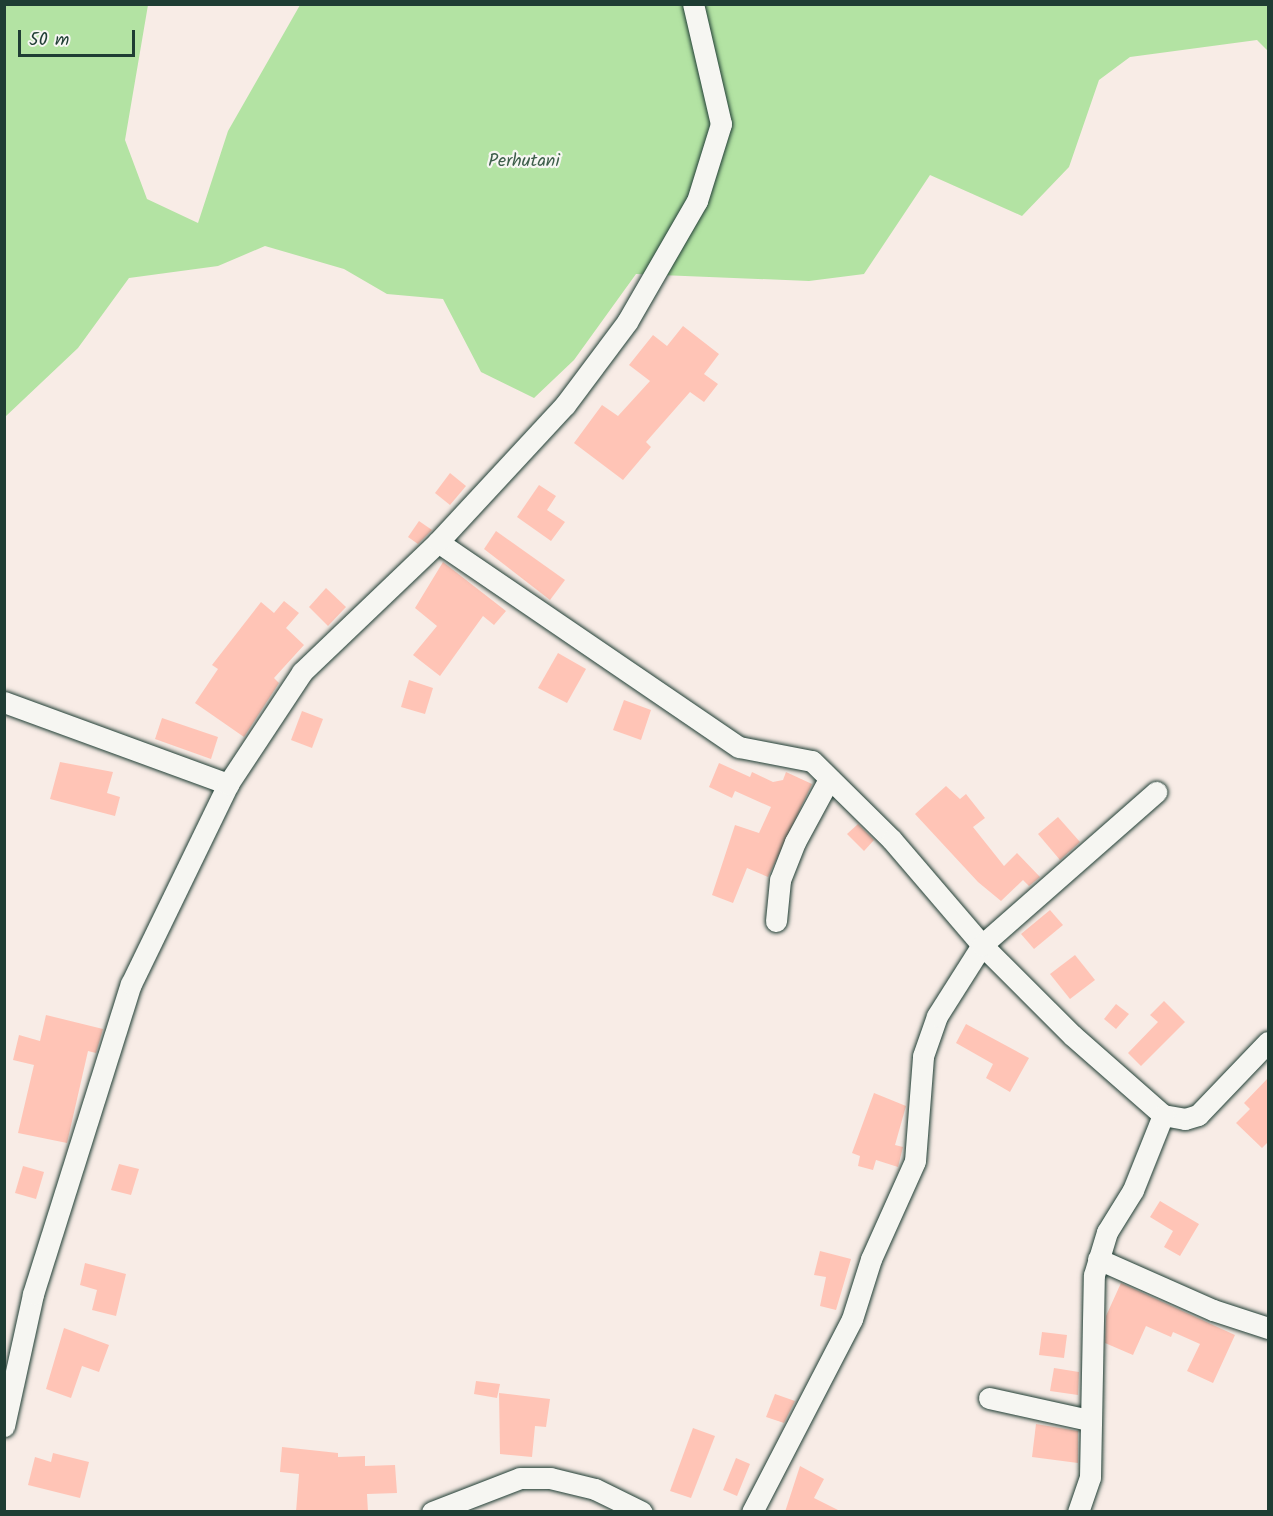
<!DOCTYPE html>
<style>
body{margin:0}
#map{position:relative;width:1273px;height:1516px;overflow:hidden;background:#f8ece6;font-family:Kalam,sans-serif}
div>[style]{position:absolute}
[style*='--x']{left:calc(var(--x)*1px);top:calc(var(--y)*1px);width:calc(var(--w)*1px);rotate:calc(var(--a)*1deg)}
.green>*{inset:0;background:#b3e3a3}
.building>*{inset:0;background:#ffc4b6}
.roads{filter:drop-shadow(0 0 2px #1f3d34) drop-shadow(0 0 2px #1f3d34)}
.minor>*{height:21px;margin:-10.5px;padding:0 10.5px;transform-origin:10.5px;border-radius:10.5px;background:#f6f6f2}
span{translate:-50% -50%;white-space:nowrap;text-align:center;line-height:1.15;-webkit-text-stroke:4.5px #f6f6f2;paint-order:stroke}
.park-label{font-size:18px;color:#3d5e4a}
.frame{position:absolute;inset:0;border:6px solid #1f3d34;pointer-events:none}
.scale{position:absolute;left:18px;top:30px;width:117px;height:27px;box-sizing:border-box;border:3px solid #1f3d34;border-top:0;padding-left:8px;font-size:18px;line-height:21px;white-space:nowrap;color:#1f3d34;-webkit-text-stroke:4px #f6f6f2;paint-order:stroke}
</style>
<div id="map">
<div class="green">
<i style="clip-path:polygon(5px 5px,148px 5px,125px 140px,147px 199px,198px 223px,228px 131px,300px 5px,1268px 5px,1268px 51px,1257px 40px,1130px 57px,1099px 80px,1069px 167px,1022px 216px,930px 175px,864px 274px,809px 281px,636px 274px,574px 360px,534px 398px,481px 372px,443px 299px,387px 294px,344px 269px,265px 246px,218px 266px,129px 278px,78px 348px,5px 417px)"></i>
</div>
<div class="building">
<i style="clip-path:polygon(683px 326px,719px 354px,704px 374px,718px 384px,704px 402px,690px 392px,646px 442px,651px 447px,623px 480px,574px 443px,602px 405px,618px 416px,650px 381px,629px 365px,653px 335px,667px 346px)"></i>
<i style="clip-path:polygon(450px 473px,466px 486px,450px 505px,435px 493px)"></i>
<i style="clip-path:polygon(539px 485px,556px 496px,547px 510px,565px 522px,551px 541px,517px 517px)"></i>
<i style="clip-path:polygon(419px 521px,432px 530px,418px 544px,408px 537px)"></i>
<i style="clip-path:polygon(496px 531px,565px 580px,550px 600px,484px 549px)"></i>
<i style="clip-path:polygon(443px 562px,506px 611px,494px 625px,483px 616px,440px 676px,413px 655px,437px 626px,415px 608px)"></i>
<i style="clip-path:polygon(326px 588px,346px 607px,328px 626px,309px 607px)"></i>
<i style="clip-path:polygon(284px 601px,299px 613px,286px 628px,304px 645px,274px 678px,279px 683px,244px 737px,195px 703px,218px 669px,212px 665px,261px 602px,274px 613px)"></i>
<i style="clip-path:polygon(558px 653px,586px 669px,567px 703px,538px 688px)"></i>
<i style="clip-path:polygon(409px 680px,433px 688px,425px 714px,401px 707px)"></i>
<i style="clip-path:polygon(624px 700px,651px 710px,641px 740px,613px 730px)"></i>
<i style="clip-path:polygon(302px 711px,323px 719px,312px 748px,291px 740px)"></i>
<i style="clip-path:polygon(162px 718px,218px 737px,211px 759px,155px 739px)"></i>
<i style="clip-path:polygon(60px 762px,113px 772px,107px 793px,120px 797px,115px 816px,50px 799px)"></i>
<i style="clip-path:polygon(719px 763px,750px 777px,752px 772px,773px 782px,783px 780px,786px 772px,812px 784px,768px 877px,747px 868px,733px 903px,712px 895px,735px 825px,759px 833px,771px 807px,735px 791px,732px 798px,709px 787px)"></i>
<i style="clip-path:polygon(946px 786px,960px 799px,966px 794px,985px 818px,973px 827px,1004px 866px,1017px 853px,1040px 877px,1029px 886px,1023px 880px,1001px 901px,978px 882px,915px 814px)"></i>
<i style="clip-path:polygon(1058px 817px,1080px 842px,1060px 860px,1038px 834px)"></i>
<i style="clip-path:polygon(858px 824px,874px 840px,864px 851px,847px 834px)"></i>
<i style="clip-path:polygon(1050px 910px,1063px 925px,1034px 949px,1021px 934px)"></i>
<i style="clip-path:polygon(1075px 955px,1095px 980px,1070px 999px,1050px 974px)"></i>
<i style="clip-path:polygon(1164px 1001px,1185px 1022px,1141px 1066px,1128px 1053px,1158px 1022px,1150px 1015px)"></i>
<i style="clip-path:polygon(1116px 1004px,1129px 1014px,1116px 1029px,1104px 1019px)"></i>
<i style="clip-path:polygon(46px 1015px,103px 1029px,96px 1053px,88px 1051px,67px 1143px,18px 1133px,34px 1065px,13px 1060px,19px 1035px,40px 1041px)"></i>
<i style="clip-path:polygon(966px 1024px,1029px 1058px,1010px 1092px,986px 1078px,993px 1064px,956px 1043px)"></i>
<i style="clip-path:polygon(1269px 1077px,1269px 1141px,1262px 1148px,1236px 1123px,1250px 1109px,1244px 1103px)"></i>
<i style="clip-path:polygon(874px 1093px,906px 1106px,895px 1145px,903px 1147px,898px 1167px,876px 1160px,873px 1170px,858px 1166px,860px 1156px,852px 1153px)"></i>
<i style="clip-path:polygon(119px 1164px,139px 1169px,131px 1195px,111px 1190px)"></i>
<i style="clip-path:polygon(23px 1166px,44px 1172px,36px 1199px,15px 1193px)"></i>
<i style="clip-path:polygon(1160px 1201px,1199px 1224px,1180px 1256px,1164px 1247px,1173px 1231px,1150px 1217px)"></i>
<i style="clip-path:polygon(820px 1251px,851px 1259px,836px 1310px,820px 1306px,826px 1277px,814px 1275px)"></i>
<i style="clip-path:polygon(85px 1263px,126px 1274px,116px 1316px,92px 1310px,97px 1290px,80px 1285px)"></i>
<i style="clip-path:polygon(1121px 1283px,1235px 1335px,1213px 1383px,1187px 1371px,1200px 1344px,1173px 1332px,1171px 1337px,1146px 1326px,1133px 1355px,1105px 1343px,1106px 1316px)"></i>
<i style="clip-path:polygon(64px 1328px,109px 1345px,99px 1372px,82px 1366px,71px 1398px,46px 1389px)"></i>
<i style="clip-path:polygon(1042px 1332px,1067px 1335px,1064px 1358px,1039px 1355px)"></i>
<i style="clip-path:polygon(1054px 1368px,1079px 1372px,1078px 1395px,1050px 1391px)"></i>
<i style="clip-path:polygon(476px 1381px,500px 1384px,497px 1398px,474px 1394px)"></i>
<i style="clip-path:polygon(499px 1393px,550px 1399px,546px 1427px,535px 1426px,532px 1457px,500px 1454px)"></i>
<i style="clip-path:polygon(775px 1394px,795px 1401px,784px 1423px,766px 1417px)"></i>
<i style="clip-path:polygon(1036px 1424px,1078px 1431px,1078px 1463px,1032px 1457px)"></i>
<i style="clip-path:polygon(693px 1428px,715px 1436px,691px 1498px,670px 1491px)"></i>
<i style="clip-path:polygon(282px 1447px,338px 1453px,338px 1457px,365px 1456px,365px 1466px,395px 1465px,397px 1493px,367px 1494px,368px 1512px,296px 1512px,299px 1474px,280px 1472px)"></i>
<i style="clip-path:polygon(53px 1453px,89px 1462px,80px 1498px,28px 1485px,35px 1457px,51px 1462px)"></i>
<i style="clip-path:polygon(736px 1458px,750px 1464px,737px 1496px,723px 1490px)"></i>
<i style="clip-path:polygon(800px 1466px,824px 1479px,814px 1498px,842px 1512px,785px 1512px)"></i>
</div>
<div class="roads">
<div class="minor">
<i style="--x:438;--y:542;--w:364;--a:34.3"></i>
<i style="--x:739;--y:747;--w:74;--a:10.9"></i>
<i style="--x:812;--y:761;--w:112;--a:44.6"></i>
<i style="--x:892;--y:840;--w:138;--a:49.4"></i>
<i style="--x:982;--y:945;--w:127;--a:45"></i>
<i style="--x:1072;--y:1035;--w:121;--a:41.3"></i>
<i style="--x:1163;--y:1115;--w:22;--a:10"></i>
<i style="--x:1185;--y:1119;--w:14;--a:-17"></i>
<i style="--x:1198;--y:1115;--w:101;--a:-46.2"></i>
<i style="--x:4;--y:702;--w:239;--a:20.1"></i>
<i style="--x:776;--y:921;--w:41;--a:-84.4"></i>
<i style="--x:780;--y:880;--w:41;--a:-68.5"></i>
<i style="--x:795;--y:842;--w:72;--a:-61.6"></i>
<i style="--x:1098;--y:1259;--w:126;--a:23.9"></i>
<i style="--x:1213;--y:1310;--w:58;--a:18.1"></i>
<i style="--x:989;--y:1398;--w:101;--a:12.5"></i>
<i style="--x:4;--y:1426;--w:135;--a:-77.6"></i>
<i style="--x:33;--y:1294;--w:325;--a:-72.5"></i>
<i style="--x:131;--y:984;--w:222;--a:-64.1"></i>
<i style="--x:228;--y:784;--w:134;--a:-56.5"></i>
<i style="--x:302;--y:672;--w:188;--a:-43.7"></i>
<i style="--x:438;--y:542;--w:187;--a:-47.2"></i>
<i style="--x:565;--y:405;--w:104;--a:-53.2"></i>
<i style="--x:627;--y:322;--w:140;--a:-60"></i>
<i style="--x:697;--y:201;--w:81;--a:-72.7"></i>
<i style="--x:721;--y:124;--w:123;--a:-103.1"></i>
<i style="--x:432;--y:1512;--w:94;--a:-21.1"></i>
<i style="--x:520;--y:1478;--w:30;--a:0"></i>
<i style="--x:550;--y:1478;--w:46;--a:13.7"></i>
<i style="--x:595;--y:1489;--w:52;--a:26.1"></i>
<i style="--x:752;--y:1512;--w:217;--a:-62.6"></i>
<i style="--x:852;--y:1319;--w:63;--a:-72.4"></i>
<i style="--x:871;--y:1259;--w:107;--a:-65.8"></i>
<i style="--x:915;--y:1161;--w:105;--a:-85.6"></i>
<i style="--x:923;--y:1056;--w:42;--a:-70.7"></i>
<i style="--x:937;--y:1016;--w:84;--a:-57.6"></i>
<i style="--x:982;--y:945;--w:232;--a:-41.3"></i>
<i style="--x:1078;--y:1512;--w:37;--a:-71"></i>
<i style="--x:1090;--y:1477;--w:202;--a:-88.9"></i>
<i style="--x:1094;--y:1275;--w:45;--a:-73.2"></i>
<i style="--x:1107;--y:1232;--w:49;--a:-58.2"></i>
<i style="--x:1133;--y:1190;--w:81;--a:-68.2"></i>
</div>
</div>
<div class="park-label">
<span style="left:524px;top:162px">Perhutani</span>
</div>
<div class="frame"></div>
<div class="scale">50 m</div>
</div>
